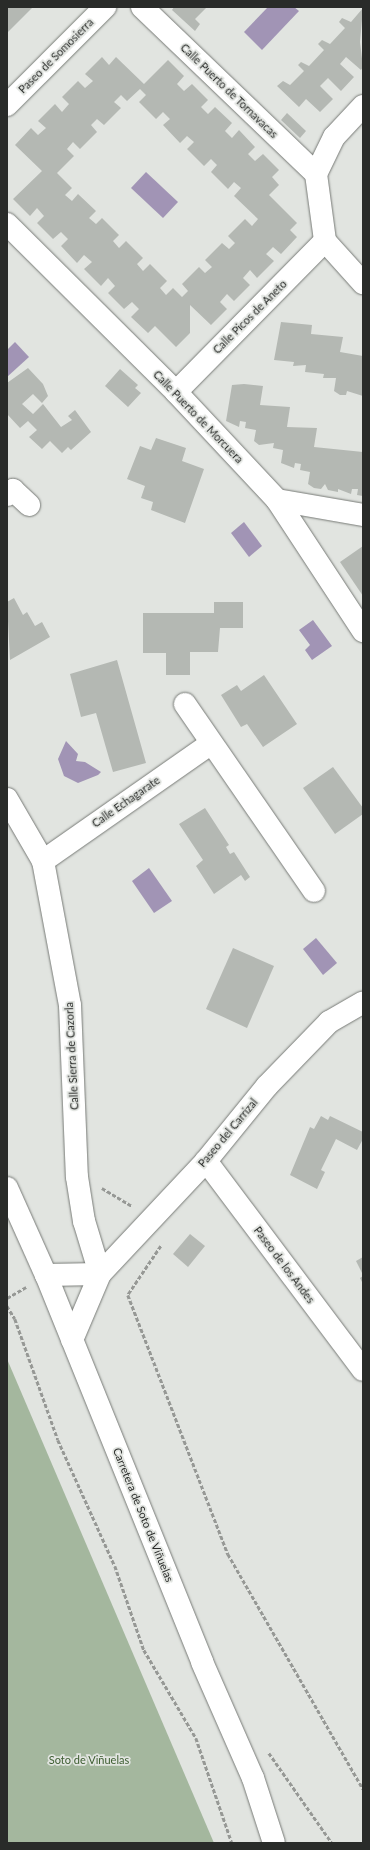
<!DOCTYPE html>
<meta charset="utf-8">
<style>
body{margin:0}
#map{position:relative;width:370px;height:1850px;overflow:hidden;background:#e1e4e0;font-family:Lato,sans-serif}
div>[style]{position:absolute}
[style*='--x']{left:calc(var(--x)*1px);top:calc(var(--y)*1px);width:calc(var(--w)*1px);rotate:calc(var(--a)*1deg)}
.green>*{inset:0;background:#a4b79e}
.water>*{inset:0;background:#a194b5}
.building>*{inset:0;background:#b4b8b3}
.path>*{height:2.5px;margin-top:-1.25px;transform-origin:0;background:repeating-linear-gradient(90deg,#969895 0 4px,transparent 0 6px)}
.roads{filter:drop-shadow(0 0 1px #777a76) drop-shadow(0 0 1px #777a76)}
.street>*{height:22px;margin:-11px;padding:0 11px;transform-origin:11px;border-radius:11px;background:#fff}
span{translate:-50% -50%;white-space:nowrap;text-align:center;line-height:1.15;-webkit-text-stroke:3.5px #e1e4e0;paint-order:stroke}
.street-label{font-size:11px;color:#292b29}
.park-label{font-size:11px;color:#3b5c2f}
.frame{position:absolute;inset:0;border:8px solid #292b29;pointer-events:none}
</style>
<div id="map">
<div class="green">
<i style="clip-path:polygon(7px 1359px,214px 1843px,7px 1843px)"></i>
</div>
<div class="water">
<i style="clip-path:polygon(268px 7px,294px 7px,299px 11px,262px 50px,244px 32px)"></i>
<i style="clip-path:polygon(146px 172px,178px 202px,163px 218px,131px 188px)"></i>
<i style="clip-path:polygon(15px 342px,29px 357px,7px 377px,7px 350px)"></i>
<i style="clip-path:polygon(244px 522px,262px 546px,249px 557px,231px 533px)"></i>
<i style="clip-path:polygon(313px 620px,332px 646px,312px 660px,305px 650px,310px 645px,299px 630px)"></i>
<i style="clip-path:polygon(66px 741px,78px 754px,76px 761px,85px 762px,101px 772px,98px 775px,78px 783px,64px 776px,58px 759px)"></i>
<i style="clip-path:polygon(149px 868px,172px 901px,154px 913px,132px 881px)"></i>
<i style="clip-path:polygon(316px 938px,337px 963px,323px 975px,303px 949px)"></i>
</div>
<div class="building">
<i style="clip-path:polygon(7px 7px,33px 7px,7px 33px)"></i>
<i style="clip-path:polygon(174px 7px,207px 7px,195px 19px,200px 24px,195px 31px,172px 10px)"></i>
<i style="clip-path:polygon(363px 8px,360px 42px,363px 67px,361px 70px,346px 57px,340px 64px,354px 77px,341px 91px,328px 78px,320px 86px,333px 99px,320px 112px,306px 99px,299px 107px,277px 86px,283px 81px,290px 85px,304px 71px,298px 65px,301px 62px,309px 66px,324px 50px,318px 44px,322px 40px,330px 44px,345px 28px,339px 22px,342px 18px,351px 22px)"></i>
<i style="clip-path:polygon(evenodd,102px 57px,109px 65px,116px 57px,144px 84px,168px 60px,184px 76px,177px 84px,184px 91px,192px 84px,208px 100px,201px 107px,208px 114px,215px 107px,232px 123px,225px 131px,232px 138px,239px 130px,255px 147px,248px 154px,255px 161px,263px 154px,279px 170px,272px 177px,279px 185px,269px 195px,297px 223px,290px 230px,297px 237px,281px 254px,273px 247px,266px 254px,274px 261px,257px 278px,250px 270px,243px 278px,250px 285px,234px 301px,227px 294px,220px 302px,227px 309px,211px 325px,190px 305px,190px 333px,176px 347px,155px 326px,148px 333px,131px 317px,139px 309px,132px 302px,124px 309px,108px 293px,115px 286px,108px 278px,101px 286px,84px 269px,92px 262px,84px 255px,77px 263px,61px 246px,68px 239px,61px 232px,53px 239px,37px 223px,44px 216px,37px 208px,30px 216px,13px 199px,42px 171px,15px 145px,31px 128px,38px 135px,46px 128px,38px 121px,55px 104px,62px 112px,69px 104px,62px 97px,78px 81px,85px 88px,93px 81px,85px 74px,102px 57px,140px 89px,146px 95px,139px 102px,156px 119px,163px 112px,170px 119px,163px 125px,180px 143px,187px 136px,194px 142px,187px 149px,204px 166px,211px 159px,217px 165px,211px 172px,228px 189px,234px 182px,241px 188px,234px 196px,258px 219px,252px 226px,245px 219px,228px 236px,235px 243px,229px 249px,222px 243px,205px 260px,212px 267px,205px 273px,199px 267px,182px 284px,188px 291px,182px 297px,173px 288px,166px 295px,160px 288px,167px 281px,150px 264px,143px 271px,137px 264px,143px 258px,126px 241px,119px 248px,113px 241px,119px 235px,102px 218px,96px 224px,89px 218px,96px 211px,78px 194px,72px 201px,65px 195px,72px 188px,57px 173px,74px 156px,67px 149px,73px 142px,80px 149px,97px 132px,91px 125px,97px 119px,104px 125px,121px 108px,114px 102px,121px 95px,127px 101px,140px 89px)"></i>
<i style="clip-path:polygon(287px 113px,306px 131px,300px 138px,281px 120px)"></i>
<i style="clip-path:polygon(281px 322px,312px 325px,311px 334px,343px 337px,340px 352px,363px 356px,363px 396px,347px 391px,346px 395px,340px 395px,334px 391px,336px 378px,323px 378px,324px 374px,305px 372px,306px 365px,293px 366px,294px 362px,274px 360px)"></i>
<i style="clip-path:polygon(28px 368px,43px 384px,48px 396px,42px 403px,33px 394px,22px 404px,33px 414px,43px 404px,61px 427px,72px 420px,68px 416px,75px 410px,91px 432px,71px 450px,68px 447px,62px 453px,50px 441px,42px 449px,29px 437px,37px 430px,28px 421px,20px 428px,7px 414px,7px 383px)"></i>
<i style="clip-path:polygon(120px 369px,138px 385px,135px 388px,141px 393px,128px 407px,105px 386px)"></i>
<i style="clip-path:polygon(244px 384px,263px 386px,260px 405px,290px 407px,287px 427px,317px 428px,314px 447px,363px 452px,363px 496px,357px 495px,358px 489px,352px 489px,351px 494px,338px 489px,338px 492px,328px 490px,325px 484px,321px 489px,314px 488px,308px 484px,310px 472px,300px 470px,301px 464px,295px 463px,294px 468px,281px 463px,283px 450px,273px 448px,274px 443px,259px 445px,254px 441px,256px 430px,245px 428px,246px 422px,240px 421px,239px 427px,226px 421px,232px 385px)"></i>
<i style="clip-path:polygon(156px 438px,186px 448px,182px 461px,204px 469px,185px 523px,151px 510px,153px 502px,141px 498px,145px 486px,127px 479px,140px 446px,151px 450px)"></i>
<i style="clip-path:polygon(363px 546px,363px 596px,340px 562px)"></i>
<i style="clip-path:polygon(14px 598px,23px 615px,27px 612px,35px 626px,42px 622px,50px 637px,10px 660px,7px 602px)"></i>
<i style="clip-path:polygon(214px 602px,243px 602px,243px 628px,220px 628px,218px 652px,190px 652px,190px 675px,166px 675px,166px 653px,143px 653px,143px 613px,214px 613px)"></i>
<i style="clip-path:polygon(117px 660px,146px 763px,113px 772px,96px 713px,81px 717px,70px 674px)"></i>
<i style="clip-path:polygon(264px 675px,297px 724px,263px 747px,247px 724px,241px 727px,221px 695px,237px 685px,241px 691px)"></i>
<i style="clip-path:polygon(333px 767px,363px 808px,363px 814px,335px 834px,303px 788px)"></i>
<i style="clip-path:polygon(205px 808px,229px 845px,226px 847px,230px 854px,234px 852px,250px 877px,245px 881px,241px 875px,214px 894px,196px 866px,203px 860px,179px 824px)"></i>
<i style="clip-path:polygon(233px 948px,274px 966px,247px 1028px,206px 1009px)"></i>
<i style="clip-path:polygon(321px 1116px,328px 1120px,330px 1116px,363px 1132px,363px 1139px,357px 1150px,336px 1139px,321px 1170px,325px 1172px,317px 1189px,290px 1175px,310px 1127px,314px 1129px)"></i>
<i style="clip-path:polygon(190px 1234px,205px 1246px,188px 1267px,173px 1254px)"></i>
<i style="clip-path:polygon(363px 1257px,363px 1275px,356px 1261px)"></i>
<i style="clip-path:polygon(363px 1276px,363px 1284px,360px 1278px)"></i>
</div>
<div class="path">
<i style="--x:102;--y:1188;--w:35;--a:31"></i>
<i style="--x:161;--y:1246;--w:59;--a:124"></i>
<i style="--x:128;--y:1295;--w:278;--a:68.9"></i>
<i style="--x:228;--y:1554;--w:271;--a:60.1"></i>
<i style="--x:7;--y:1298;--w:22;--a:-30"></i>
<i style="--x:7;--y:1306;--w:15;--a:58"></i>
<i style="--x:15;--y:1319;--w:128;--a:70.4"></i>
<i style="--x:58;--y:1440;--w:138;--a:65.7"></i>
<i style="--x:115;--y:1566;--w:89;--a:71"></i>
<i style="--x:144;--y:1650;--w:102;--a:59.4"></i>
<i style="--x:196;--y:1738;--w:111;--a:71.1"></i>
<i style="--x:269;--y:1753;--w:110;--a:55"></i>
</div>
<div class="roads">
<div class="street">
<i style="--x:142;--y:7;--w:241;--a:43.8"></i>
<i style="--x:7;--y:105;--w:139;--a:-45"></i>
<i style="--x:363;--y:106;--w:42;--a:133.1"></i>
<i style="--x:334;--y:137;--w:41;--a:115.9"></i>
<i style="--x:316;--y:174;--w:68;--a:82.3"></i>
<i style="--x:325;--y:241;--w:57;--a:47.9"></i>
<i style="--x:7;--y:224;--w:238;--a:44.8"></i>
<i style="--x:176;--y:392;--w:148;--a:46.9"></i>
<i style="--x:277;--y:500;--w:157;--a:56.7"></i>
<i style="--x:176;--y:392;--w:212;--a:-45.4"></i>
<i style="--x:7;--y:495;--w:8;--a:-40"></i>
<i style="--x:13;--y:490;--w:22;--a:43"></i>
<i style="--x:277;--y:500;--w:87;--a:9.9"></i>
<i style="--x:185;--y:704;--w:227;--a:55.4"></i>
<i style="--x:7;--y:799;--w:72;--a:59.9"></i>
<i style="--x:43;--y:861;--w:147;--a:79.4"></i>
<i style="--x:70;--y:1005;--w:172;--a:87.7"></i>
<i style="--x:77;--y:1177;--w:45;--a:81"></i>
<i style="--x:84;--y:1221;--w:55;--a:73.2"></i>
<i style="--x:43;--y:861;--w:204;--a:-35"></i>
<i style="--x:206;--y:1161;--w:261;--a:53.1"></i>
<i style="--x:7;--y:1188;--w:95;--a:65.9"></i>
<i style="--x:46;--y:1275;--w:417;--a:68"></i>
<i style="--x:202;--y:1662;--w:127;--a:66.3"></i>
<i style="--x:253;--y:1778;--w:68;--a:72.1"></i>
<i style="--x:46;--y:1275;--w:54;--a:-1.1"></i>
<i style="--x:72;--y:1340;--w:72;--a:-67"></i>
<i style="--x:100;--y:1274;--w:155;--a:-46.8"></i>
<i style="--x:206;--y:1161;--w:97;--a:-50.9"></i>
<i style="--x:267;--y:1086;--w:89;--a:-45.9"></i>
<i style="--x:329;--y:1022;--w:39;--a:-30"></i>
</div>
</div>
<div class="street-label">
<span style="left:56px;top:56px;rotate:-45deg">Paseo de Somosierra</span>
<span style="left:229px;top:91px;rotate:44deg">Calle Puerto de Tornavacas</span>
<span style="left:250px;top:317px;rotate:-45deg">Calle Picos de Aneto</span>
<span style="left:198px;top:417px;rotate:46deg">Calle Puerto de Morcuera</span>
<span style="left:126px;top:802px;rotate:-35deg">Calle Echagarate</span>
<span style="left:72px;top:1056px;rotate:-93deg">Calle Sierra de Cazorla</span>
<span style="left:228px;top:1133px;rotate:-50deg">Paseo del Carrizal</span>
<span style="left:284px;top:1265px;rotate:53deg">Paseo de los Andes</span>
<span style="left:143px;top:1515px;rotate:68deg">Carretera de Soto de Viñuelas</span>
</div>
<div class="park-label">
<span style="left:89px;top:1760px">Soto de Viñuelas</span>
</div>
<div class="frame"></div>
</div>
